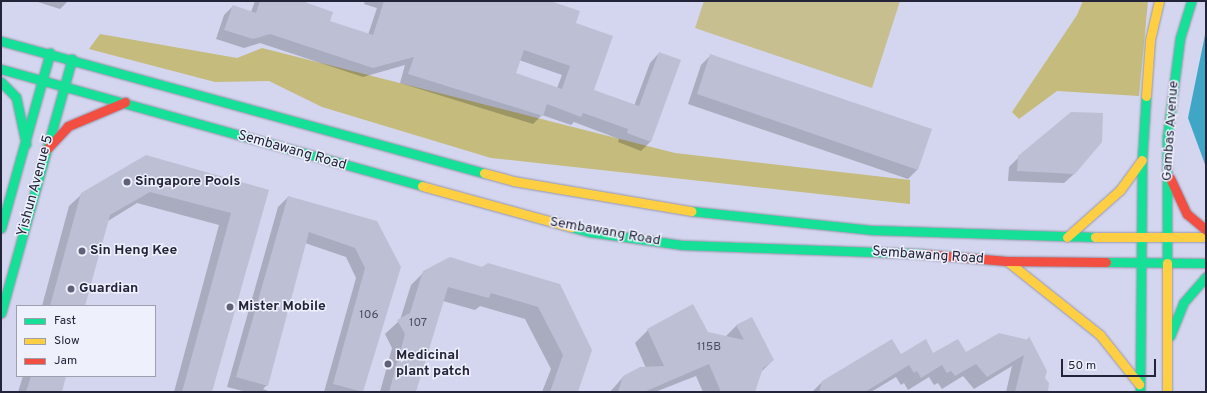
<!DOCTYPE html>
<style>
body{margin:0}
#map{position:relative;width:1207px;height:393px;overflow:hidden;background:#d4d6ef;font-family:Overpass,sans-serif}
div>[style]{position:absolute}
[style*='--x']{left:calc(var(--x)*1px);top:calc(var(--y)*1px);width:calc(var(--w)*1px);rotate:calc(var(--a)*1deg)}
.green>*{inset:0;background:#c7bf90}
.forest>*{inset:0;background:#c4bb7d}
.water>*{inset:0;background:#40a6c6}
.shadow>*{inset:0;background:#0003}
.building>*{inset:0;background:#bdbfd5}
.roads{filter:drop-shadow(0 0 1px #9596ab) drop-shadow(0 0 1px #9596ab)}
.fast>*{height:9px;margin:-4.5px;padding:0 4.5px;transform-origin:4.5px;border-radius:4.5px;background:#16e098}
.slow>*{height:9px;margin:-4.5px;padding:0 4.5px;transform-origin:4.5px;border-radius:4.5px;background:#ffcf43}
.jam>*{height:9px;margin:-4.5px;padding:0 4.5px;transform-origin:4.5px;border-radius:4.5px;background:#f24e42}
.dots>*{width:11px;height:11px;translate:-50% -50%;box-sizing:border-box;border:2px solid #eef0fc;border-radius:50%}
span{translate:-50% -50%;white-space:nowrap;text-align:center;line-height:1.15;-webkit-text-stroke:3px #eef0fc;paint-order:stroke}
.number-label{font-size:12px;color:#4c4d63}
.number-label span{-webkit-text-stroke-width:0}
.street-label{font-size:14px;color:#23243a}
.poi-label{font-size:14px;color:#23243a;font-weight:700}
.left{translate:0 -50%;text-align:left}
.frame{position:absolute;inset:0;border:2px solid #23243a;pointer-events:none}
.legend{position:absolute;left:16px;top:305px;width:140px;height:72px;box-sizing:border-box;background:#eef0fc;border:1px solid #9d9eae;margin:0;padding:5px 7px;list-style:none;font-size:12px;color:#23243a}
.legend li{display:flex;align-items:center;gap:8px;height:20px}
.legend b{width:20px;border:1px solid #9d9eae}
.scale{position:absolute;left:1061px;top:359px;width:95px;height:18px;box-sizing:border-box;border:2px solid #23243a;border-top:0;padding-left:5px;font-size:12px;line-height:14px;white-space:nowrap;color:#23243a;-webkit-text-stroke:3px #eef0fc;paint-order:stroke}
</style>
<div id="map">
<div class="green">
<i style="clip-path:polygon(704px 1px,900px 1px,872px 88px,695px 28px)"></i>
</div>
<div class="forest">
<i style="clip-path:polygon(1083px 1px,1148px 1px,1139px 96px,1057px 91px,1019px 119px,1012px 112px,1077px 15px)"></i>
<i style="clip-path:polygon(100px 34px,237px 58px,262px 48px,675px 153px,910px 180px,910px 204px,491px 158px,322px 107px,269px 81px,215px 82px,89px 49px)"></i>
</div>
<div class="water">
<i style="clip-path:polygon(1206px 30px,1206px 167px,1188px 118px)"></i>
</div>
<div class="shadow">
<i style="clip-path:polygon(35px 1px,68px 1px,60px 9px)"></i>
<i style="clip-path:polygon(evenodd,255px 1px,296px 1px,329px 22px,368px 35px,377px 8px,364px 4px,365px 1px,544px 1px,575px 23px,592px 91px,634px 106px,650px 63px,659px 53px,651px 141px,641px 151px,618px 142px,619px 139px,574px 122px,571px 125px,542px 115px,533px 124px,400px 83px,405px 65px,363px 77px,260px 43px,244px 48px,216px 39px,224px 15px,233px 6px,251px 12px,255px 1px,519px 60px,562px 75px,557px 88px,515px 74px,519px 60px)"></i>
<i style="clip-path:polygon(711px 55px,918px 169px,908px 179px,688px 104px,701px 65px)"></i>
<i style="clip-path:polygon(146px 156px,268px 190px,211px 392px,174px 392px,219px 225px,137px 203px,108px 221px,84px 306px,42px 306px,69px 206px,82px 194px)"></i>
<i style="clip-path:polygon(1019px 157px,1074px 174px,1064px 183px,1008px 181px,1009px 167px)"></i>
<i style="clip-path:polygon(288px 197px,400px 267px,362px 392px,324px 392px,356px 278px,346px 257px,305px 243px,267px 385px,263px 389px,271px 392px,247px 392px,227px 387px,278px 207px)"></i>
<i style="clip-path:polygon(483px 269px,559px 285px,577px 392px,542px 392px,551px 369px,525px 319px,480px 306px,475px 310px,443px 301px,415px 392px,380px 392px,392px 348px,385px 334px,400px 320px,411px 285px,424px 272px)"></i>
<i style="clip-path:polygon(737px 325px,773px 360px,760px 373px,754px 392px,703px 392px,696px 376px,655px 392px,610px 392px,623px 377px,646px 368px,635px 343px,648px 330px,707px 333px,725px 337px)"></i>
<i style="clip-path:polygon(1029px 338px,1046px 371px,1044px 378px,1047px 392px,1006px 392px,1012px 366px,974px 389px,963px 376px,942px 389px,938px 383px,934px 385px,929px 377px,908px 390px,904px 383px,901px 385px,896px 377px,871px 392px,812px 392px,822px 382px,900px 355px,966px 354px,1025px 341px)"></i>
<i style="clip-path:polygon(23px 376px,65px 376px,61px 392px,18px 392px)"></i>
</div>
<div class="building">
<i style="clip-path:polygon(evenodd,260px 1px,302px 1px,333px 12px,330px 21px,373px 35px,384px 1px,550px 1px,580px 11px,576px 23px,613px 36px,594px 90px,639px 106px,659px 52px,681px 60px,651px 142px,627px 133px,628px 129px,583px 113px,581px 117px,547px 104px,543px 116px,408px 74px,414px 57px,373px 68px,270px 34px,253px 39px,224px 30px,233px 5px,256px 13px,260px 1px,524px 50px,570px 66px,562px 89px,516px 73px,524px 50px)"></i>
<i style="clip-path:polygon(710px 54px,932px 129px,918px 170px,697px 94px)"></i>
<i style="clip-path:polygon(1071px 112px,1103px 113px,1102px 142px,1075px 174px,1017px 171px,1018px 156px)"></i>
<i style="clip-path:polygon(146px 155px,269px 190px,212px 392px,182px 392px,231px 213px,150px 192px,110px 215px,85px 306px,50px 306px,81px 193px)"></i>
<i style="clip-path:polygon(288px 196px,377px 221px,401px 267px,363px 392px,333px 384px,365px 268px,355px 248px,309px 232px,268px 386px,236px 377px)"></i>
<i style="clip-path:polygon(450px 257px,482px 267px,488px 263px,560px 284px,592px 350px,578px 392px,550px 392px,563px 355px,538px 307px,491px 293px,489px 298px,448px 287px,416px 392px,389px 392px,405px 334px,397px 320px,410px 313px,423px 271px)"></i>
<i style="clip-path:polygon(693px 304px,708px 332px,744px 340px,736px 325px,752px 317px,774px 360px,763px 368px,755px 392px,721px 392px,709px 364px,644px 392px,618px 392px,623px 376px,640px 367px,664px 366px,647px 329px)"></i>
<i style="clip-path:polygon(999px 333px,1028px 340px,1029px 336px,1047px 371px,1045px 378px,1049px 383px,1048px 392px,1015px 392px,1024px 355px,987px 377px,976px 364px,955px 376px,951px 371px,947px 373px,942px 365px,921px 378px,917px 371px,914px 373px,909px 365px,865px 392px,819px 392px,822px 381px,892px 339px,901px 354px,926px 339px,933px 353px,958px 339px,966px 352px)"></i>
<i style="clip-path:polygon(31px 376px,66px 376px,62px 392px,26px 392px)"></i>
</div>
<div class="roads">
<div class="fast">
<i style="--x:1;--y:41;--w:501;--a:15.29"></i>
<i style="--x:1;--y:69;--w:437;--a:15.5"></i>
<i style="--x:1;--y:82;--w:21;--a:45"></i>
<i style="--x:16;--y:97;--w:48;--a:78"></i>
<i style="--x:691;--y:211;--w:183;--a:6"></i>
<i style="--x:873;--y:230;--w:222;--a:1.8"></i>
<i style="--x:571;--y:227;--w:20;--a:15"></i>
<i style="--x:590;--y:232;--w:94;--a:8"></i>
<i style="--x:683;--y:245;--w:240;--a:2.1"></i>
<i style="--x:1;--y:228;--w:182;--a:-74.4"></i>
<i style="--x:1106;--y:262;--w:100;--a:0.6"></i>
<i style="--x:1167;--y:263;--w:125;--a:-90"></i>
<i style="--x:1167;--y:138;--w:101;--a:-82.6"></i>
<i style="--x:1180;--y:38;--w:39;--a:-73"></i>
<i style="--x:1;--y:313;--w:264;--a:-74.4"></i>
<i style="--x:1170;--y:336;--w:35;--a:-68"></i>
<i style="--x:1183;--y:303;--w:35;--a:-49"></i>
<i style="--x:1140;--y:392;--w:232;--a:-89.5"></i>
<i style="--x:1142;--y:160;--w:64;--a:-86.4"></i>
</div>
<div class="slow">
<i style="--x:1146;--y:96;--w:56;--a:-85.9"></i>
<i style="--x:1150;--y:40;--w:40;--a:-77"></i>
<i style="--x:484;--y:173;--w:30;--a:15"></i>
<i style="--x:513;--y:181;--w:181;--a:9.6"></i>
<i style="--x:422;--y:186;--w:155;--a:15.4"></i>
<i style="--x:1067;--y:237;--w:71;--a:-41.6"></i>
<i style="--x:1120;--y:190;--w:37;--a:-54"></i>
<i style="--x:1095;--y:237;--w:111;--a:0"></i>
<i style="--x:1007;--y:261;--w:119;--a:38.5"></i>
<i style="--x:1100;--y:335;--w:63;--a:51.5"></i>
<i style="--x:1167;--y:263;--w:129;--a:90"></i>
</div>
<div class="jam">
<i style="--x:45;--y:151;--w:34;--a:-47"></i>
<i style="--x:68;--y:126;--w:62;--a:-22.8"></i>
<i style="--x:1170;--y:178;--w:40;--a:65"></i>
<i style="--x:1187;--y:214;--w:25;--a:40"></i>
<i style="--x:923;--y:254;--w:84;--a:4.8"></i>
<i style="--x:1007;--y:261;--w:99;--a:0.6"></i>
</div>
</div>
<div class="dots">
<i style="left:127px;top:182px;background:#616279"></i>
<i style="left:82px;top:251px;background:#616279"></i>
<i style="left:71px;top:289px;background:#616279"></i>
<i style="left:230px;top:307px;background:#616279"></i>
<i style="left:388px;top:364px;background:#616279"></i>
</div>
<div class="number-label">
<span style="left:369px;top:316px">106</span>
<span style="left:418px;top:324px">107</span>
<span style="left:709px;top:348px">115B</span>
</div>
<div class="street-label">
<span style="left:1171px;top:131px;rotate:-86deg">Gambas Avenue</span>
<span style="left:292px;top:151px;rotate:16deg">Sembawang Road</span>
<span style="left:36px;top:186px;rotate:-75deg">Yishun Avenue 5</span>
<span style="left:605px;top:232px;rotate:10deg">Sembawang Road</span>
<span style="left:928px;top:256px;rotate:4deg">Sembawang Road</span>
</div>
<div class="poi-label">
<span class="left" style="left:135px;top:182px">Singapore Pools</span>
<span class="left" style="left:90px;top:251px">Sin Heng Kee</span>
<span class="left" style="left:79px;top:289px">Guardian</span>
<span class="left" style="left:238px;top:307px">Mister Mobile</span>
<span class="left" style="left:396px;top:364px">Medicinal<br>plant patch</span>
</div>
<div class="frame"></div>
<ul class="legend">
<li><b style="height:5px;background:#16e098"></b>Fast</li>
<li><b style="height:5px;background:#ffcf43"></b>Slow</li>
<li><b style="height:5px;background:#f24e42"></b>Jam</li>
</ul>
<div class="scale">50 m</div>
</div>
